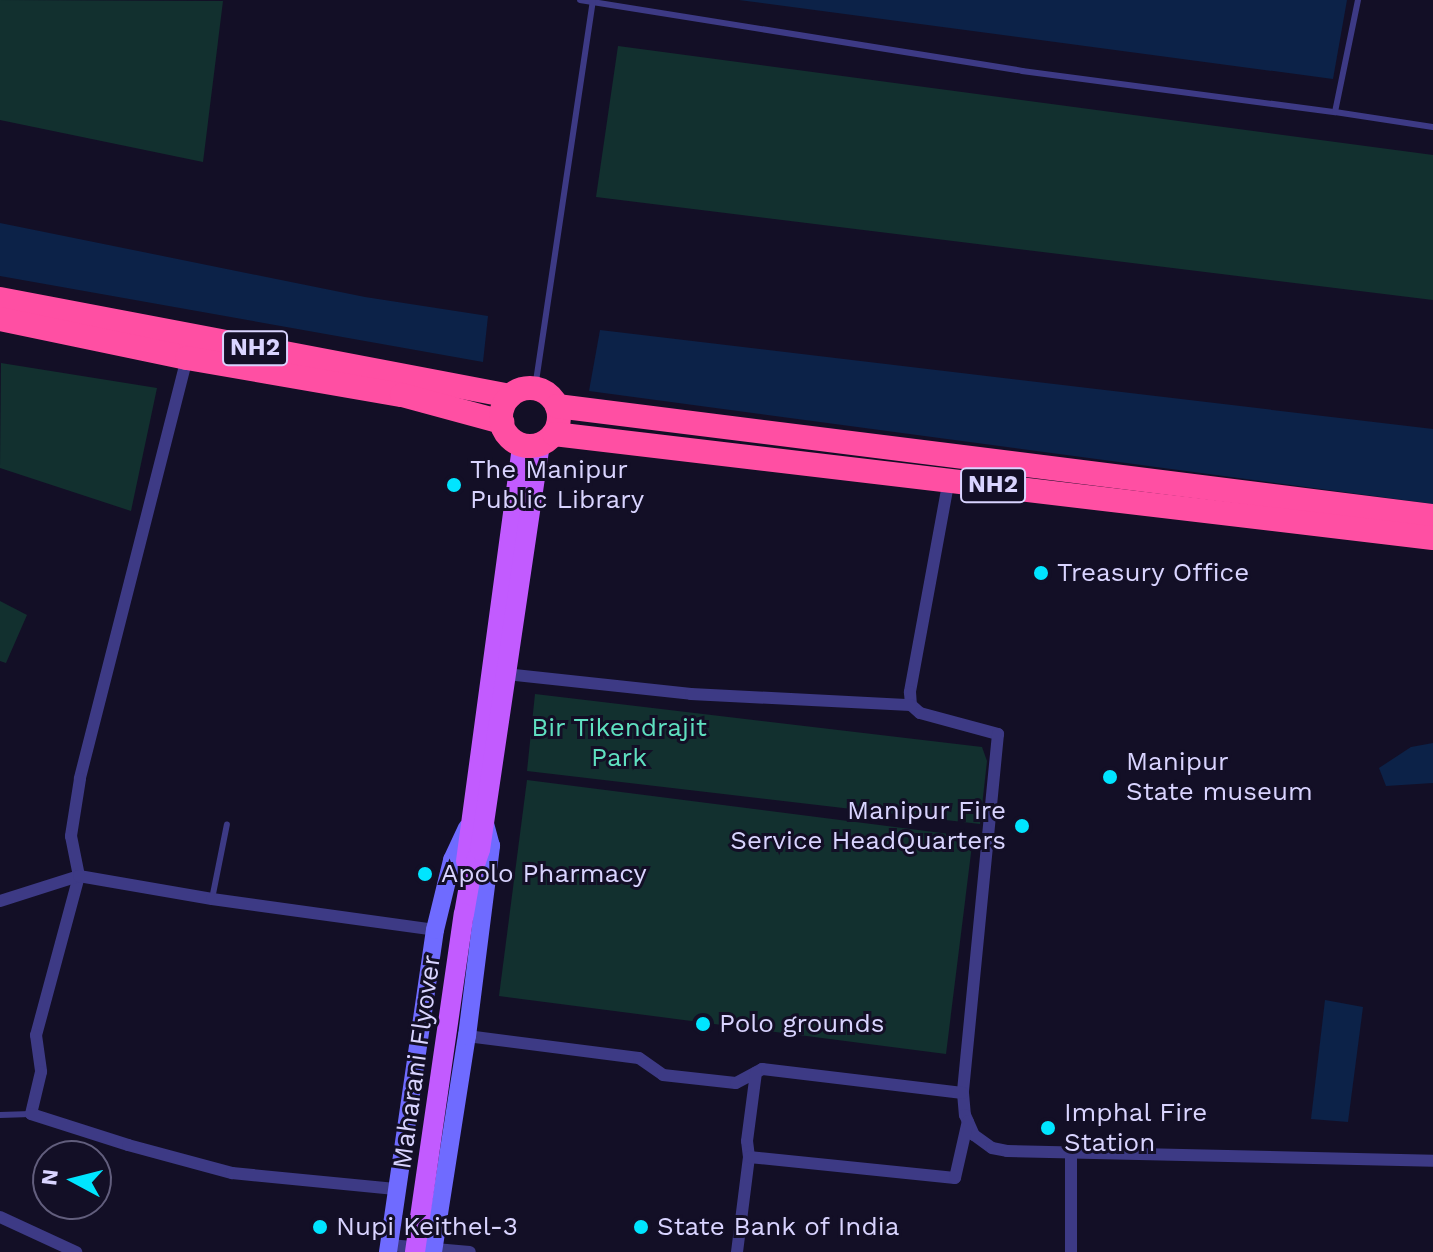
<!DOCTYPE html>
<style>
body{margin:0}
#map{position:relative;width:1433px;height:1252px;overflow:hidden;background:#130f26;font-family:"Work Sans",sans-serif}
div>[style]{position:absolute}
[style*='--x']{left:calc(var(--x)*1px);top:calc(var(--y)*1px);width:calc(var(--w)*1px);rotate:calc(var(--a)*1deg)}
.green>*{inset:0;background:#12302f}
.water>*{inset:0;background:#0c2248}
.lane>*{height:6px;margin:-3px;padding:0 3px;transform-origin:3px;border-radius:3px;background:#3d3a85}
.street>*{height:12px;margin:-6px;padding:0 6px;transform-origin:6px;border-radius:6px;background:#3d3a85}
.secondary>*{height:18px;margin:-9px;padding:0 9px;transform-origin:9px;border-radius:9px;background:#6f6bff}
.primary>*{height:20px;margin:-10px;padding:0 10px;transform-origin:10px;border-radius:10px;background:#c25bff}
.highway>*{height:24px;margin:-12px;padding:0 12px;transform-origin:12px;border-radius:12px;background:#ff4fa3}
.highway>.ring{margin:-12px;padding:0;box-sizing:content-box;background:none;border:24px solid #ff4fa3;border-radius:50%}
.primary-bridge>*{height:20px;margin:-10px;padding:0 10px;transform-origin:10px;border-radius:10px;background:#c25bff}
.dots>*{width:22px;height:22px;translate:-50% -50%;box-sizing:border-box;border:4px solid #130f26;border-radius:50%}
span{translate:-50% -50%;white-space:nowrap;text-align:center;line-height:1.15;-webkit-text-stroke:6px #130f26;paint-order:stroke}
.shield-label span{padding:2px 6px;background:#130f26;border:2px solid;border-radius:6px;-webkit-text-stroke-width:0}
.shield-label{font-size:24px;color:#d9d4ff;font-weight:700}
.poi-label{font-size:26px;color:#d9d4ff}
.left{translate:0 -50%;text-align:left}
.right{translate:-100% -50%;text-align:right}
.park-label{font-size:26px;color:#5fe0c0}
.street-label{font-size:26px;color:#d9d4ff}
.north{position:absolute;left:32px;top:1140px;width:80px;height:80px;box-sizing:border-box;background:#130f26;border:2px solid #625e7d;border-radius:50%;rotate:277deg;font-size:22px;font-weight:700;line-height:32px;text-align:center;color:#d9d4ff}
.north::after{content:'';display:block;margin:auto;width:28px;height:36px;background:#00e5ff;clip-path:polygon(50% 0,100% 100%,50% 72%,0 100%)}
</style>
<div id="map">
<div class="green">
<i style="clip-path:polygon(0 0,223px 1px,203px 162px,0 120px)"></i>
<i style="clip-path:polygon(618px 46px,1433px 155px,1433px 300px,596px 197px)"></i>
<i style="clip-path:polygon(1px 363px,157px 388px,131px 511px,0 468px)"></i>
<i style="clip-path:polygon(0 601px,27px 615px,6px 663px,0 661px)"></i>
<i style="clip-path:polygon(535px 694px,982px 747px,987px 761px,980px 824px,527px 771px)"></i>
<i style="clip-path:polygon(527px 780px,973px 837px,946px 1054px,499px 996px)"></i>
</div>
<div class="water">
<i style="clip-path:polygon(739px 0,1347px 0,1333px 79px)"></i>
<i style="clip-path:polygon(0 223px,365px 297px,488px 316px,483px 362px,0 276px)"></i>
<i style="clip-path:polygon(600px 330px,1433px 429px,1433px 504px,589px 391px)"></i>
<i style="clip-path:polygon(1433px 743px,1433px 783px,1386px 786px,1379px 768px,1411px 747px)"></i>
<i style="clip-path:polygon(1325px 1000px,1363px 1007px,1348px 1122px,1311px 1119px)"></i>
</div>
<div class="lane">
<i style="--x:580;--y:0;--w:448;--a:9.1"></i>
<i style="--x:1022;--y:71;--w:316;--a:7.5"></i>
<i style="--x:1335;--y:112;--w:114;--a:-78.4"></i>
<i style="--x:1335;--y:112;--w:99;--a:8.7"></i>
<i style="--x:535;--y:388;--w:392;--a:-81.5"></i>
<i style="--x:212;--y:899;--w:76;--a:-78.7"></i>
<i style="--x:0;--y:1115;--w:31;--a:-2"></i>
</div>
<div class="street">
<i style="--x:187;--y:358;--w:434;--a:104.3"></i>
<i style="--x:80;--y:779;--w:58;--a:99"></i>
<i style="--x:71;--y:836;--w:41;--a:78.7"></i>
<i style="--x:79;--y:876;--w:165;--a:105.1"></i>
<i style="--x:36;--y:1035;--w:37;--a:82"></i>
<i style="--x:41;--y:1072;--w:43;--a:103.4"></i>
<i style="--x:31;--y:1114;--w:102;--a:17.7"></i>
<i style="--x:128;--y:1145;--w:108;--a:15.1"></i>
<i style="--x:232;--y:1173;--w:164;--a:5.6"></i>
<i style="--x:949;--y:479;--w:217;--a:100.4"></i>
<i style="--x:910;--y:692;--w:13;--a:86"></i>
<i style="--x:911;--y:705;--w:12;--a:42"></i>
<i style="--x:920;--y:713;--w:81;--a:15.1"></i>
<i style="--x:998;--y:734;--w:361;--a:95.6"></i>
<i style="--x:963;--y:1093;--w:22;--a:85"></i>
<i style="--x:965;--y:1115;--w:22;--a:66"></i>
<i style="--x:974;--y:1135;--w:22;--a:36"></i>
<i style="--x:992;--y:1148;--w:15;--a:11"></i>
<i style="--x:1007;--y:1151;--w:426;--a:1.3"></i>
<i style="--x:505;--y:674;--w:187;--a:6.1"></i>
<i style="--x:691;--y:694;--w:220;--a:2.9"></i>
<i style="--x:0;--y:901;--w:83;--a:-17.6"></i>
<i style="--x:79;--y:876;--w:135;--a:9.8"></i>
<i style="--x:212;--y:899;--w:225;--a:7.9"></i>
<i style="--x:467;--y:1036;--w:173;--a:7.3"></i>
<i style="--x:639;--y:1058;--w:29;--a:35"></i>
<i style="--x:663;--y:1075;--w:73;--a:6.3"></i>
<i style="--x:736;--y:1083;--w:30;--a:-28"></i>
<i style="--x:762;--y:1069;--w:202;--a:6.8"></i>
<i style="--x:749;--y:1157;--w:16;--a:-97"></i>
<i style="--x:747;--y:1141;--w:69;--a:-82.5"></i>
<i style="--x:0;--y:1217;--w:84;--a:24.7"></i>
<i style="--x:389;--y:1245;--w:81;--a:4.9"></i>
<i style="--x:737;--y:1252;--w:96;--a:-82.8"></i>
<i style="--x:749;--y:1157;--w:207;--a:5.8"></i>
<i style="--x:955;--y:1178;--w:58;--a:-77.2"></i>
<i style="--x:1071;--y:1252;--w:100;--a:-90"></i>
</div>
<div class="secondary">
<i style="--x:388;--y:1252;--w:325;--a:-81.7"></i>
<i style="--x:435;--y:930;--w:72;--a:-76.3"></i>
<i style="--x:452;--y:860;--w:35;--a:-65"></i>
<i style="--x:433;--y:1252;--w:219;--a:-81.1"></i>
<i style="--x:467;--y:1036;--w:192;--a:-82.8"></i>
<i style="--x:491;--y:846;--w:23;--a:-105"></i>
</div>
<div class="primary">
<i style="--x:466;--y:861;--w:420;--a:-82.3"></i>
<i style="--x:464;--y:914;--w:35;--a:-80"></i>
<i style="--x:470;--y:880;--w:32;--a:-72"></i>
<i style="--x:480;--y:850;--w:409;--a:-81.6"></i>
</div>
<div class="highway">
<i style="--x:0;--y:299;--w:519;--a:10.77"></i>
<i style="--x:0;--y:319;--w:191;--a:11.8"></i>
<i style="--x:187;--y:358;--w:218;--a:9.8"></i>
<i style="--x:402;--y:395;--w:104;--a:15.1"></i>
<i class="ring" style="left:501px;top:388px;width:34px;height:34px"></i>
<i style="--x:557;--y:406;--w:883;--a:7.16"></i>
<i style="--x:554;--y:434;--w:885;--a:6.75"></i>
</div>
<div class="primary-bridge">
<i style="--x:415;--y:1252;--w:342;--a:-81.8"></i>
</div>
<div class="dots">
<i style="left:454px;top:485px;background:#00e5ff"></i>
<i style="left:1041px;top:573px;background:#00e5ff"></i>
<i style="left:1110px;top:777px;background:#00e5ff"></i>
<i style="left:1022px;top:826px;background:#00e5ff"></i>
<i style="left:425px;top:874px;background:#00e5ff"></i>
<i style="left:703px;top:1024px;background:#00e5ff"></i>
<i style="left:1048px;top:1128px;background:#00e5ff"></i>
<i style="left:320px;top:1227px;background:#00e5ff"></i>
<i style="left:641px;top:1227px;background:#00e5ff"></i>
</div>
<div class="shield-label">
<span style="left:255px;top:348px">NH2</span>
<span style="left:993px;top:485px">NH2</span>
</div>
<div class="poi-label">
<span class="left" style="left:470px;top:485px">The Manipur<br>Public Library</span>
<span class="left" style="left:1057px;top:573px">Treasury Office</span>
<span class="left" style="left:1126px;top:777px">Manipur<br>State museum</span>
<span class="right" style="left:1006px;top:826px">Manipur Fire<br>Service HeadQuarters</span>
<span class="left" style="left:441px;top:874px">Apolo Pharmacy</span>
<span class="left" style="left:719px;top:1024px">Polo grounds</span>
<span class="left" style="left:1064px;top:1128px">Imphal Fire<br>Station</span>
<span class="left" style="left:336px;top:1227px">Nupi Keithel-3</span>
<span class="left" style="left:657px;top:1227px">State Bank of India</span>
</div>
<div class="park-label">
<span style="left:619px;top:743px">Bir Tikendrajit<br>Park</span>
</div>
<div class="street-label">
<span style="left:417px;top:1062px;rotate:-82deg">Maharani Flyover</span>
</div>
<div class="north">N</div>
</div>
